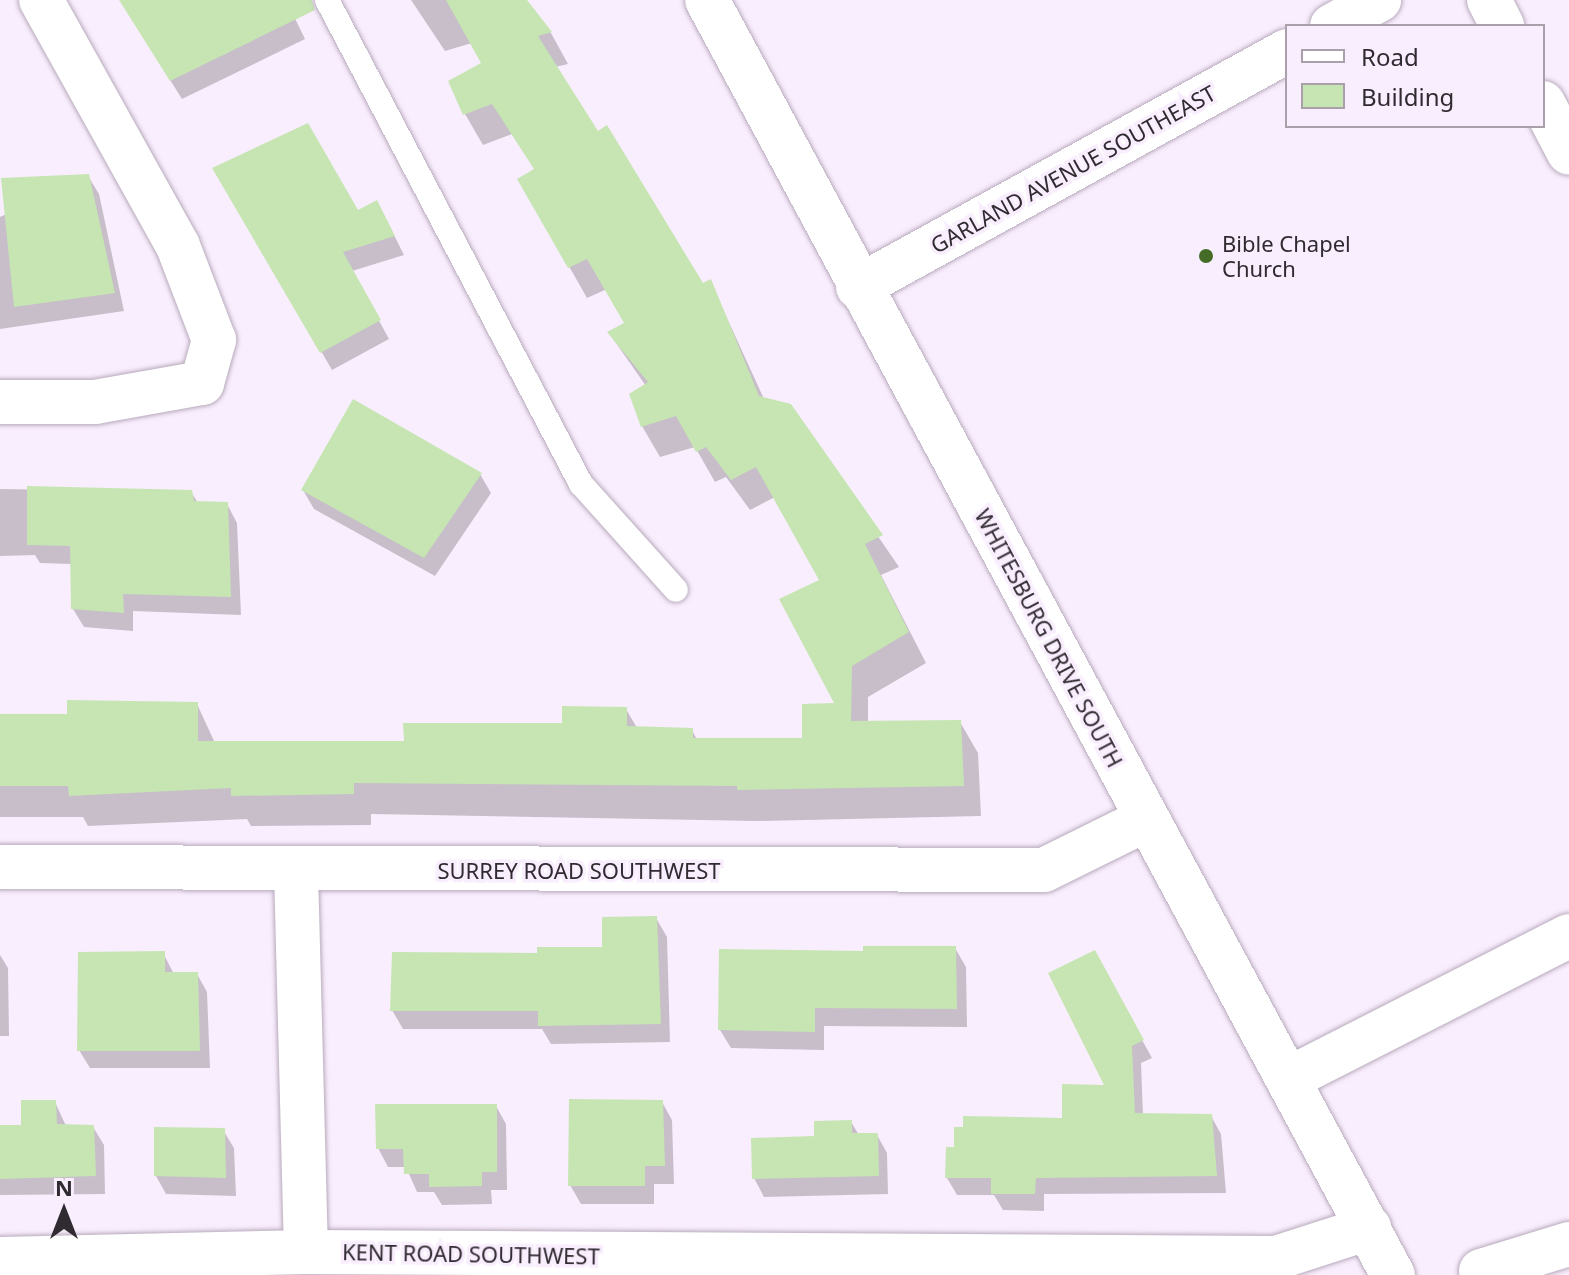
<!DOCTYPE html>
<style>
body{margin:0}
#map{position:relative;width:1569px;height:1275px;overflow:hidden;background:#f9eefd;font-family:"Noto Sans",sans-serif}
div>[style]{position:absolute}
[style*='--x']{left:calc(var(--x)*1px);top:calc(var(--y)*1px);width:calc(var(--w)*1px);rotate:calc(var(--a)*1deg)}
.shadow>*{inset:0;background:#0003}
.building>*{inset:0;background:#c6e5b3}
.roads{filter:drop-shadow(0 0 2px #b7aabc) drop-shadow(0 0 2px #b7aabc)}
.lane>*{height:24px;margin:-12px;padding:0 12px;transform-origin:12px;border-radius:12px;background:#fff}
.street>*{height:44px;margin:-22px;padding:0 22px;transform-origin:22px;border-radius:22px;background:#fff}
.secondary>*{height:44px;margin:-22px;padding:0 22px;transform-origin:22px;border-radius:22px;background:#fff}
.dots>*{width:22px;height:22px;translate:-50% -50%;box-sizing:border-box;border:4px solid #f9eefd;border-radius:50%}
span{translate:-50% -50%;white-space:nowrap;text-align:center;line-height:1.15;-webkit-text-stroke:7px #f9eefd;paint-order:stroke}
.street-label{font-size:22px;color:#302a31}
.poi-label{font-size:22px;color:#302a31}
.left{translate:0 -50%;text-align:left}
.legend{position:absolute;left:1285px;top:24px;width:260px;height:104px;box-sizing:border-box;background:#f9eefd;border:2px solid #a9a0ab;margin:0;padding:10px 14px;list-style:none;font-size:24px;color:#302a31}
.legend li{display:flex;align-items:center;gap:16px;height:40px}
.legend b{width:40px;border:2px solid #a9a0ab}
.north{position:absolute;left:24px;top:1171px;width:80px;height:80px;-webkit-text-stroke:6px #f9eefd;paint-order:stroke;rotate:0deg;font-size:22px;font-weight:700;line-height:32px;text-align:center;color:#302a31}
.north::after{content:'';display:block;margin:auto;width:28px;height:36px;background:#302a31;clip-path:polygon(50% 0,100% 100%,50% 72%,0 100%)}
</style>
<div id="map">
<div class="shadow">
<i style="clip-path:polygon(120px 0,286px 0,305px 39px,182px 99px)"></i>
<i style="clip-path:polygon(411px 0,525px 0,551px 33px,568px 64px,555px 67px,597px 134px,703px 285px,710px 281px,764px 399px,789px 406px,899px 567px,881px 575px,926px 663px,868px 697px,868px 722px,960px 722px,978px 753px,981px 816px,757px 821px,371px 814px,371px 825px,251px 826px,247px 819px,88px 826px,83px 817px,0 817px,0 716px,69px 716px,197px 704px,215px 743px,406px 743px,564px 725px,626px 709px,637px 728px,692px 730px,697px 740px,804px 740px,837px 705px,822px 581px,775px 497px,750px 510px,726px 477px,715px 482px,695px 447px,660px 457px,642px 426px,646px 386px,609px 333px,627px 324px,607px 289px,587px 298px,520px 180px,536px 170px,512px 134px,483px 145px,465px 114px,484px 64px,472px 43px,445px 51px)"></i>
<i style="clip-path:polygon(215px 168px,387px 221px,404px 255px,352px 271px,389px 339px,332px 370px)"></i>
<i style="clip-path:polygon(88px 176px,99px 194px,124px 311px,0 329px,0 217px)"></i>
<i style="clip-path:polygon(480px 474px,491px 493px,435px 576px,314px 509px,303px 490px)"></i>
<i style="clip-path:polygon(0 489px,191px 492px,198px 503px,227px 504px,237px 523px,241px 615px,133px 611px,133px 631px,84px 627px,73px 609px,72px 564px,40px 563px,35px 555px,0 556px)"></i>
<i style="clip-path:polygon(656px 918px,667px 937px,670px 1042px,551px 1044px,542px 1029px,403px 1029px,392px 1010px,539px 955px,604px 949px)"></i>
<i style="clip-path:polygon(955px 948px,966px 967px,967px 1027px,824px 1026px,824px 1050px,731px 1048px,720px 1030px,865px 953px)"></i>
<i style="clip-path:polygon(163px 953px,174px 974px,197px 974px,207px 992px,210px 1068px,90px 1068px,79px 1050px)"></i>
<i style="clip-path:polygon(1094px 953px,1152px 1058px,1141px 1063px,1143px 1116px,1211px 1116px,1221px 1134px,1226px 1193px,1044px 1194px,1044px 1211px,1003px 1210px,994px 1195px,957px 1195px,947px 1178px,1064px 1120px,1107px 1087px)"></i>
<i style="clip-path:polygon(0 955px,8px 968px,9px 1036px,0 1036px)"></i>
<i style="clip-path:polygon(55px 1102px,66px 1126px,93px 1127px,104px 1145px,105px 1194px,0 1195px,0 1127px,23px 1127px)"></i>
<i style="clip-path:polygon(662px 1102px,672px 1120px,674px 1184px,654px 1184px,654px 1204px,581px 1204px,570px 1185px)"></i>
<i style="clip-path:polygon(496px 1106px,506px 1124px,507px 1190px,491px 1190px,492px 1204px,442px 1205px,434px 1192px,417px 1192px,406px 1167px,388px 1167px,378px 1148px)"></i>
<i style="clip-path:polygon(851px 1122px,859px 1135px,877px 1135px,887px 1153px,888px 1194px,764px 1197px,754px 1178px)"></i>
<i style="clip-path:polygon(223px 1130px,234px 1148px,236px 1196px,166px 1194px,156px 1176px)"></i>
</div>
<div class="building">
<i style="clip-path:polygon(119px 0,312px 0,315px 10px,170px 81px)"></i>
<i style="clip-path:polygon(446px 0,527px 0,552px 32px,538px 36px,598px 131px,607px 125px,703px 283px,711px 279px,759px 396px,791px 404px,883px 535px,865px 544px,909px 632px,852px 666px,851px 721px,961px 720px,964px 786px,737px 790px,737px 786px,354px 783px,354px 794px,231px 796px,231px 788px,69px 796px,68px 786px,0 786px,0 714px,67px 714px,67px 700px,198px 702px,198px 741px,404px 741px,403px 723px,562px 723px,562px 706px,627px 707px,627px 726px,693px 728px,693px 738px,802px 738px,802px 704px,834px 703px,779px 599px,819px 580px,756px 467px,731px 480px,706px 447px,696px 452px,676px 416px,641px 427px,629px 394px,648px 382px,607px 332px,624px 323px,587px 259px,568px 268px,517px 179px,534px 169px,492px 104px,463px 115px,448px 81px,481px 63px)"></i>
<i style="clip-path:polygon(308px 123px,358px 210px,377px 200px,395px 236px,343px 252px,381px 320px,320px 353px,212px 168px)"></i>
<i style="clip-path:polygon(89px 174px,115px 293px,14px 307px,1px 178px)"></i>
<i style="clip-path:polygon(353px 399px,482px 473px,424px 558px,301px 490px)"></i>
<i style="clip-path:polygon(27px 486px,192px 490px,194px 501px,228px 502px,231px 597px,123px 594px,124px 613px,71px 609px,70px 546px,27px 545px)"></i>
<i style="clip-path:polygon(657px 916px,661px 1024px,538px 1026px,538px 1011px,390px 1011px,392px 952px,537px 953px,537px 947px,602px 947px,602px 917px)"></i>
<i style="clip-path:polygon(863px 946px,956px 946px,957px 1009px,815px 1008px,815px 1032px,718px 1030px,719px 949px,863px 951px)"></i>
<i style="clip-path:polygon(1095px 950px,1144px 1040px,1132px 1046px,1135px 1113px,1212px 1114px,1217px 1176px,1036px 1178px,1035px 1194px,991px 1194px,991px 1178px,945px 1178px,946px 1147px,954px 1147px,954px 1127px,963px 1127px,963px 1116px,1062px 1118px,1062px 1084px,1104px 1085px,1048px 973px)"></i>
<i style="clip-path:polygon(165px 951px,165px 972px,198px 972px,200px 1051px,77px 1051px,78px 952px)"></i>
<i style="clip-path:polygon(569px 1099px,663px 1100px,665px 1166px,645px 1166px,645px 1186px,568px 1186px)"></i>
<i style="clip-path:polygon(21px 1100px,56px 1100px,57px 1124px,94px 1125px,96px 1176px,0 1179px,0 1125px,21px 1125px)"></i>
<i style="clip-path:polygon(375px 1104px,497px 1104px,497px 1172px,482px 1172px,482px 1186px,429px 1187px,429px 1174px,404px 1174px,403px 1149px,376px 1149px)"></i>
<i style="clip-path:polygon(852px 1120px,852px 1133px,878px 1133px,879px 1176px,752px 1179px,751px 1138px,814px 1136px,814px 1121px)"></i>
<i style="clip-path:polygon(154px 1127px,225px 1128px,226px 1178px,154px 1176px)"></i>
</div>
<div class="roads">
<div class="lane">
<i style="--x:327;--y:0;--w:547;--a:62.31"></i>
<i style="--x:581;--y:484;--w:142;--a:48.1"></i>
</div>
<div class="street">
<i style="--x:1489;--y:0;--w:29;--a:63"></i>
<i style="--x:1332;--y:26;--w:54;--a:-29"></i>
<i style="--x:1543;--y:103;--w:56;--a:62.5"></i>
<i style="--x:858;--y:287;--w:490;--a:-28.8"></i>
<i style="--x:0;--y:402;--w:95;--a:0"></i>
<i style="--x:95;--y:402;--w:109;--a:-10.1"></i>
<i style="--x:202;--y:383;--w:45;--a:-74.4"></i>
<i style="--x:214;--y:340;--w:101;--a:-111"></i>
<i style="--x:178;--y:246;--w:282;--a:-119.1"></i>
<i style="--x:0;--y:867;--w:1044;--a:0.16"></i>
<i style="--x:1044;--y:870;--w:115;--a:-26.3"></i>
<i style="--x:296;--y:871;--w:381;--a:88.5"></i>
<i style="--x:1288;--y:1079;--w:315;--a:-27"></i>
<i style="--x:0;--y:1259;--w:306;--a:-1.3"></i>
<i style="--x:306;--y:1252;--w:970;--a:0.35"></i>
<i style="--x:1276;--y:1258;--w:98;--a:-17.9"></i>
<i style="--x:1481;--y:1271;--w:92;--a:-17.1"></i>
</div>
<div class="secondary">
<i style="--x:707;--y:0;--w:1448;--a:61.72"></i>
</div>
</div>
<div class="dots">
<i style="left:1206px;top:256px;background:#456c27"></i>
</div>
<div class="street-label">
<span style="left:1073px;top:169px;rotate:-29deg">GARLAND AVENUE SOUTHEAST</span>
<span style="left:1049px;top:638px;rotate:62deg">WHITESBURG DRIVE SOUTH</span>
<span style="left:579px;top:871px">SURREY ROAD SOUTHWEST</span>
<span style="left:471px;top:1254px;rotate:1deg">KENT ROAD SOUTHWEST</span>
</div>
<div class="poi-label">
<span class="left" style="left:1222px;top:256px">Bible Chapel<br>Church</span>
</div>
<ul class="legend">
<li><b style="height:10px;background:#fff"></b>Road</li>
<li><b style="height:22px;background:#c6e5b3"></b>Building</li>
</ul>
<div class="north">N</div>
</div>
